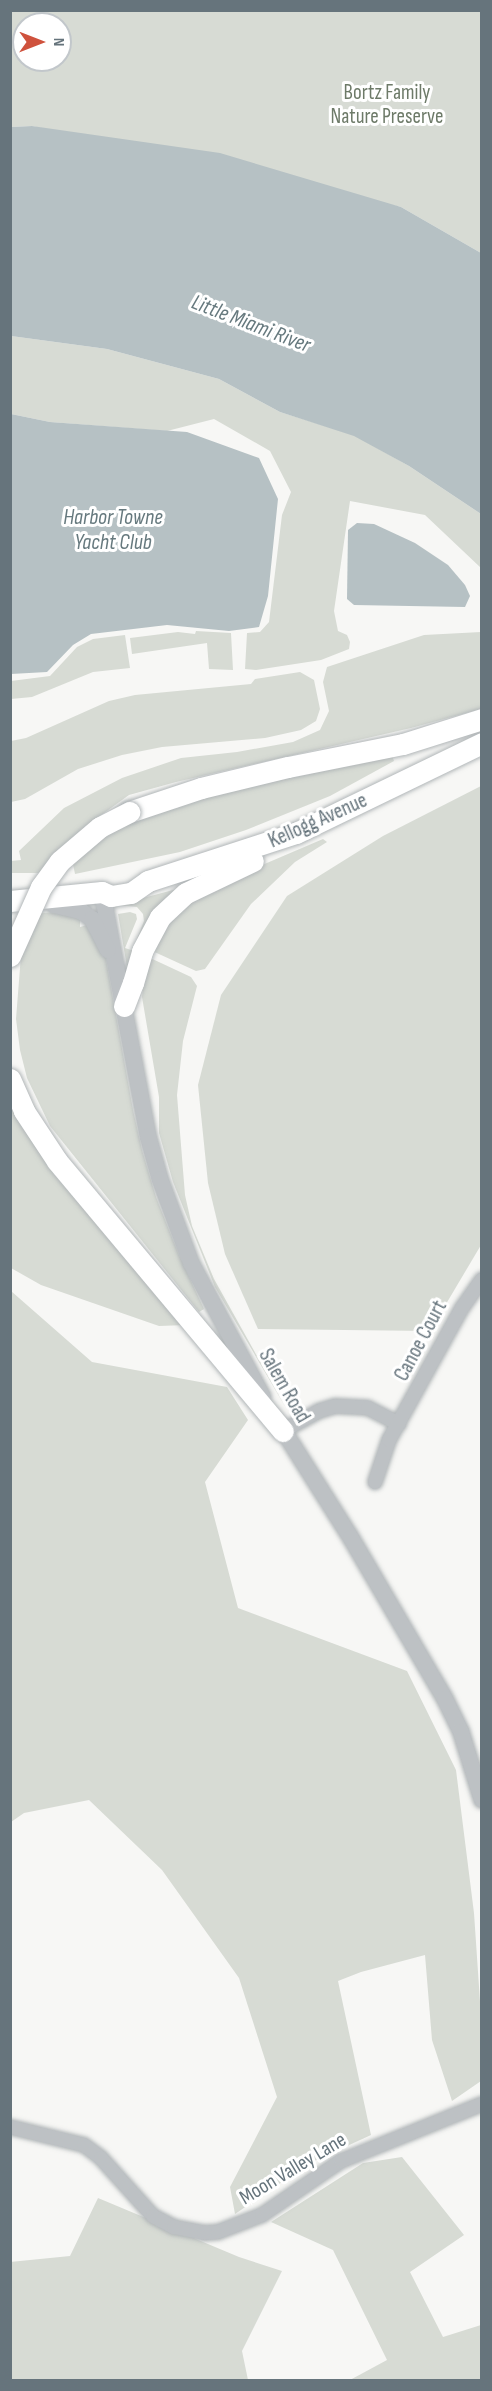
<!DOCTYPE html>
<style>
body{margin:0}
#map{position:relative;width:492px;height:2391px;overflow:hidden;background:#f7f7f5;font-family:"Sofia Sans Condensed",sans-serif}
div>[style]{position:absolute}
[style*='--x']{left:calc(var(--x)*1px);top:calc(var(--y)*1px);width:calc(var(--w)*1px);rotate:calc(var(--a)*1deg)}
.green>*{inset:0;background:#d7dbd4}
.water>*{inset:0;background:#b6c1c4}
.roads{filter:drop-shadow(0 0 2px #b1b6b8) drop-shadow(0 0 2px #b1b6b8)}
.minor>*{height:14px;margin:-7px;padding:0 7px;transform-origin:7px;border-radius:7px;background:#bdc1c4}
.tertiary>*{height:16px;margin:-8px;padding:0 8px;transform-origin:8px;border-radius:8px;background:#bdc1c4}
.primary>*{height:21px;margin:-10.5px;padding:0 10.5px;transform-origin:10.5px;border-radius:10.5px;background:#fff}
.bridges{filter:drop-shadow(0 0 2px #b1b6b8) drop-shadow(0 0 2px #b1b6b8)}
.primary-bridge>*{height:21px;margin:-10.5px;padding:0 10.5px;transform-origin:10.5px;border-radius:10.5px;background:#fff}
span{translate:-50% -50%;white-space:nowrap;text-align:center;line-height:1.15;-webkit-text-stroke:6px #fff;paint-order:stroke}
.park-label{font-size:21px;color:#6d7a68}
.street-label{font-size:21px;color:#66747c}
.water-label{font-size:22px;color:#66797e;font-style:italic}
.frame{position:absolute;inset:0;border:12px solid #66747c;pointer-events:none}
.north{position:absolute;left:12px;top:12px;width:60px;height:60px;box-sizing:border-box;background:#fff;border:2px solid #c2c7cb;border-radius:50%;rotate:90deg;font-size:16px;font-weight:700;line-height:24px;text-align:center;color:#66747c}
.north::after{content:'';display:block;margin:auto;width:21px;height:27px;background:#cf523d;clip-path:polygon(50% 0,100% 100%,50% 72%,0 100%)}
</style>
<div id="map">
<div class="green">
<i style="clip-path:polygon(evenodd,10px 11px,481px 11px,481px 253px,401px 207px,32px 126px,11px 127px,10px 11px,24px 24px,60px 24px,60px 60px,24px 60px,24px 24px)"></i>
<i style="clip-path:polygon(11px 336px,107px 349px,219px 379px,280px 412px,354px 435px,409px 466px,481px 514px,481px 568px,425px 515px,350px 501px,334px 611px,338px 631px,347px 635px,350px 642px,349px 649px,321px 660px,256px 670px,245px 669px,247px 633px,260px 632px,269px 622px,282px 515px,291px 492px,270px 451px,214px 419px,167px 431px,50px 422px,11px 414px)"></i>
<i style="clip-path:polygon(196px 631px,231px 633px,233px 670px,209px 669px,207px 643px,132px 654px,130px 638px,178px 632px,195px 634px)"></i>
<i style="clip-path:polygon(481px 632px,481px 709px,411px 728px,176px 782px,129px 795px,86px 826px,41px 873px,11px 873px,11px 861px,21px 860px,19px 851px,64px 808px,122px 778px,181px 758px,237px 752px,293px 742px,320px 730px,329px 711px,323px 682px,327px 667px,424px 635px)"></i>
<i style="clip-path:polygon(125px 635px,130px 668px,93px 672px,32px 697px,11px 699px,11px 681px,50px 676px,77px 647px,93px 639px)"></i>
<i style="clip-path:polygon(300px 672px,314px 680px,320px 709px,316px 721px,301px 730px,265px 738px,162px 747px,122px 755px,78px 769px,25px 799px,11px 802px,11px 741px,26px 738px,109px 701px,135px 695px,251px 684px,255px 679px)"></i>
<i style="clip-path:polygon(392px 755px,394px 761px,330px 796px,246px 830px,180px 852px,75px 874px,73px 864px,95px 844px,136px 816px,162px 805px)"></i>
<i style="clip-path:polygon(481px 786px,481px 1245px,430px 1331px,258px 1329px,225px 1254px,208px 1183px,198px 1085px,221px 995px,287px 896px,383px 836px)"></i>
<i style="clip-path:polygon(323px 839px,327px 842px,295px 862px,251px 904px,205px 969px,196px 971px,148px 949px,155px 933px,204px 890px)"></i>
<i style="clip-path:polygon(173px 890px,176px 890px,135px 944px,144px 921px,143px 914px,137px 907px,117px 905px)"></i>
<i style="clip-path:polygon(63px 912px,80px 920px,80px 927px,87px 925px,104px 948px,133px 1110px,142px 1150px,156px 1197px,179px 1255px,204px 1309px,199px 1312px,50px 1126px,27px 1078px,20px 1050px,16px 1019px,21px 955px,40px 913px)"></i>
<i style="clip-path:polygon(130px 912px,136px 914px,137px 919px,125px 948px,134px 951px,127px 967px,118px 914px)"></i>
<i style="clip-path:polygon(146px 956px,191px 977px,197px 986px,183px 1041px,177px 1095px,185px 1195px,192px 1226px,214px 1279px,286px 1408px,215px 1287px,173px 1182px,159px 1133px,159px 1097px,142px 997px)"></i>
<i style="clip-path:polygon(10px 1094px,20px 1120px,53px 1173px,186px 1325px,159px 1326px,41px 1285px,11px 1268px)"></i>
<i style="clip-path:polygon(11px 1291px,92px 1362px,227px 1387px,248px 1420px,205px 1482px,238px 1608px,407px 1671px,456px 1770px,474px 1913px,481px 2016px,481px 2081px,452px 2101px,432px 2040px,425px 1955px,361px 1972px,338px 1981px,371px 2135px,310px 2163px,235px 2214px,230px 2187px,277px 2097px,239px 1978px,162px 1870px,89px 1800px,24px 1813px,11px 1822px)"></i>
<i style="clip-path:polygon(402px 2157px,464px 2235px,410px 2272px,443px 2337px,481px 2325px,481px 2380px,350px 2380px,387px 2360px,333px 2250px,271px 2222px,363px 2163px)"></i>
<i style="clip-path:polygon(98px 2198px,239px 2257px,282px 2271px,242px 2351px,248px 2380px,11px 2380px,10px 2262px,70px 2256px)"></i>
</div>
<div class="water">
<i style="clip-path:polygon(32px 126px,220px 153px,401px 207px,481px 253px,481px 514px,409px 466px,354px 436px,280px 412px,219px 379px,107px 349px,11px 336px,11px 127px)"></i>
<i style="clip-path:polygon(11px 414px,50px 422px,187px 432px,259px 458px,278px 499px,268px 596px,259px 627px,229px 631px,167px 625px,91px 634px,73px 645px,47px 672px,11px 674px)"></i>
<i style="clip-path:polygon(357px 523px,374px 524px,415px 543px,448px 565px,465px 585px,470px 596px,465px 607px,354px 605px,347px 599px,348px 530px)"></i>
</div>
<div class="roads">
<div class="minor">
<i style="--x:283;--y:1431;--w:41;--a:-29.1"></i>
<i style="--x:319;--y:1411;--w:17;--a:-17"></i>
<i style="--x:335;--y:1406;--w:33;--a:3"></i>
<i style="--x:368;--y:1408;--w:35;--a:27"></i>
<i style="--x:375;--y:1482;--w:44;--a:-71.6"></i>
<i style="--x:389;--y:1440;--w:151;--a:-61.1"></i>
<i style="--x:462;--y:1308;--w:35;--a:-55"></i>
<i style="--x:10;--y:2127;--w:76;--a:13.7"></i>
<i style="--x:84;--y:2145;--w:21;--a:37"></i>
<i style="--x:101;--y:2158;--w:78;--a:48.1"></i>
<i style="--x:153;--y:2216;--w:24;--a:28"></i>
<i style="--x:174;--y:2227;--w:31;--a:11"></i>
<i style="--x:204;--y:2233;--w:14;--a:-4"></i>
<i style="--x:218;--y:2232;--w:47;--a:-21.1"></i>
<i style="--x:262;--y:2215;--w:96;--a:-34.4"></i>
<i style="--x:341;--y:2161;--w:152;--a:-22"></i>
</div>
<div class="tertiary">
<i style="--x:102;--y:892;--w:248;--a:79.3"></i>
<i style="--x:148;--y:1136;--w:45;--a:74.4"></i>
<i style="--x:160;--y:1179;--w:90;--a:69.7"></i>
<i style="--x:191;--y:1263;--w:152;--a:61.8"></i>
<i style="--x:47;--y:898;--w:10;--a:45"></i>
<i style="--x:54;--y:905;--w:28;--a:13"></i>
<i style="--x:81;--y:911;--w:14;--a:36"></i>
<i style="--x:92;--y:919;--w:35;--a:63"></i>
<i style="--x:278;--y:1422;--w:137;--a:57.8"></i>
<i style="--x:351;--y:1538;--w:186;--a:59.7"></i>
<i style="--x:445;--y:1699;--w:37;--a:64"></i>
<i style="--x:461;--y:1732;--w:71;--a:72.8"></i>
</div>
<div class="primary">
<i style="--x:129;--y:812;--w:76;--a:-18.4"></i>
<i style="--x:201;--y:788;--w:89;--a:-13.6"></i>
<i style="--x:288;--y:767;--w:117;--a:-11.3"></i>
<i style="--x:403;--y:744;--w:83;--a:-17.6"></i>
<i style="--x:10;--y:901;--w:92;--a:-5.6"></i>
<i style="--x:102;--y:892;--w:10;--a:24"></i>
<i style="--x:111;--y:896;--w:20;--a:-9"></i>
<i style="--x:131;--y:893;--w:21;--a:-35"></i>
<i style="--x:148;--y:881;--w:156;--a:-18"></i>
<i style="--x:296;--y:833;--w:207;--a:-25.8"></i>
<i style="--x:124;--y:1006;--w:25;--a:-69"></i>
<i style="--x:133;--y:983;--w:33;--a:-74"></i>
<i style="--x:142;--y:951;--w:38;--a:-62"></i>
<i style="--x:160;--y:917;--w:35;--a:-43"></i>
<i style="--x:186;--y:893;--w:74;--a:-25.5"></i>
<i style="--x:10;--y:1079;--w:35;--a:66"></i>
<i style="--x:24;--y:1111;--w:60;--a:56.6"></i>
<i style="--x:57;--y:1161;--w:352;--a:50.1"></i>
</div>
</div>
<div class="bridges">
<div class="primary-bridge">
<i style="--x:10;--y:956;--w:76;--a:-65.8"></i>
<i style="--x:41;--y:887;--w:32;--a:-54"></i>
<i style="--x:60;--y:861;--w:52;--a:-40.4"></i>
<i style="--x:100;--y:827;--w:33;--a:-27"></i>
</div>
</div>
<div class="park-label">
<span style="left:387px;top:105px">Bortz Family<br>Nature Preserve</span>
</div>
<div class="street-label">
<span style="left:318px;top:821px;rotate:-24deg">Kellogg Avenue</span>
<span style="left:421px;top:1341px;rotate:-62deg">Canoe Court</span>
<span style="left:284px;top:1386px;rotate:60deg">Salem Road</span>
<span style="left:293px;top:2169px;rotate:-31deg">Moon Valley Lane</span>
</div>
<div class="water-label">
<span style="left:251px;top:324px;rotate:21deg">Little Miami River</span>
<span style="left:113px;top:530px">Harbor Towne<br>Yacht Club</span>
</div>
<div class="frame"></div>
<div class="north">N</div>
</div>
